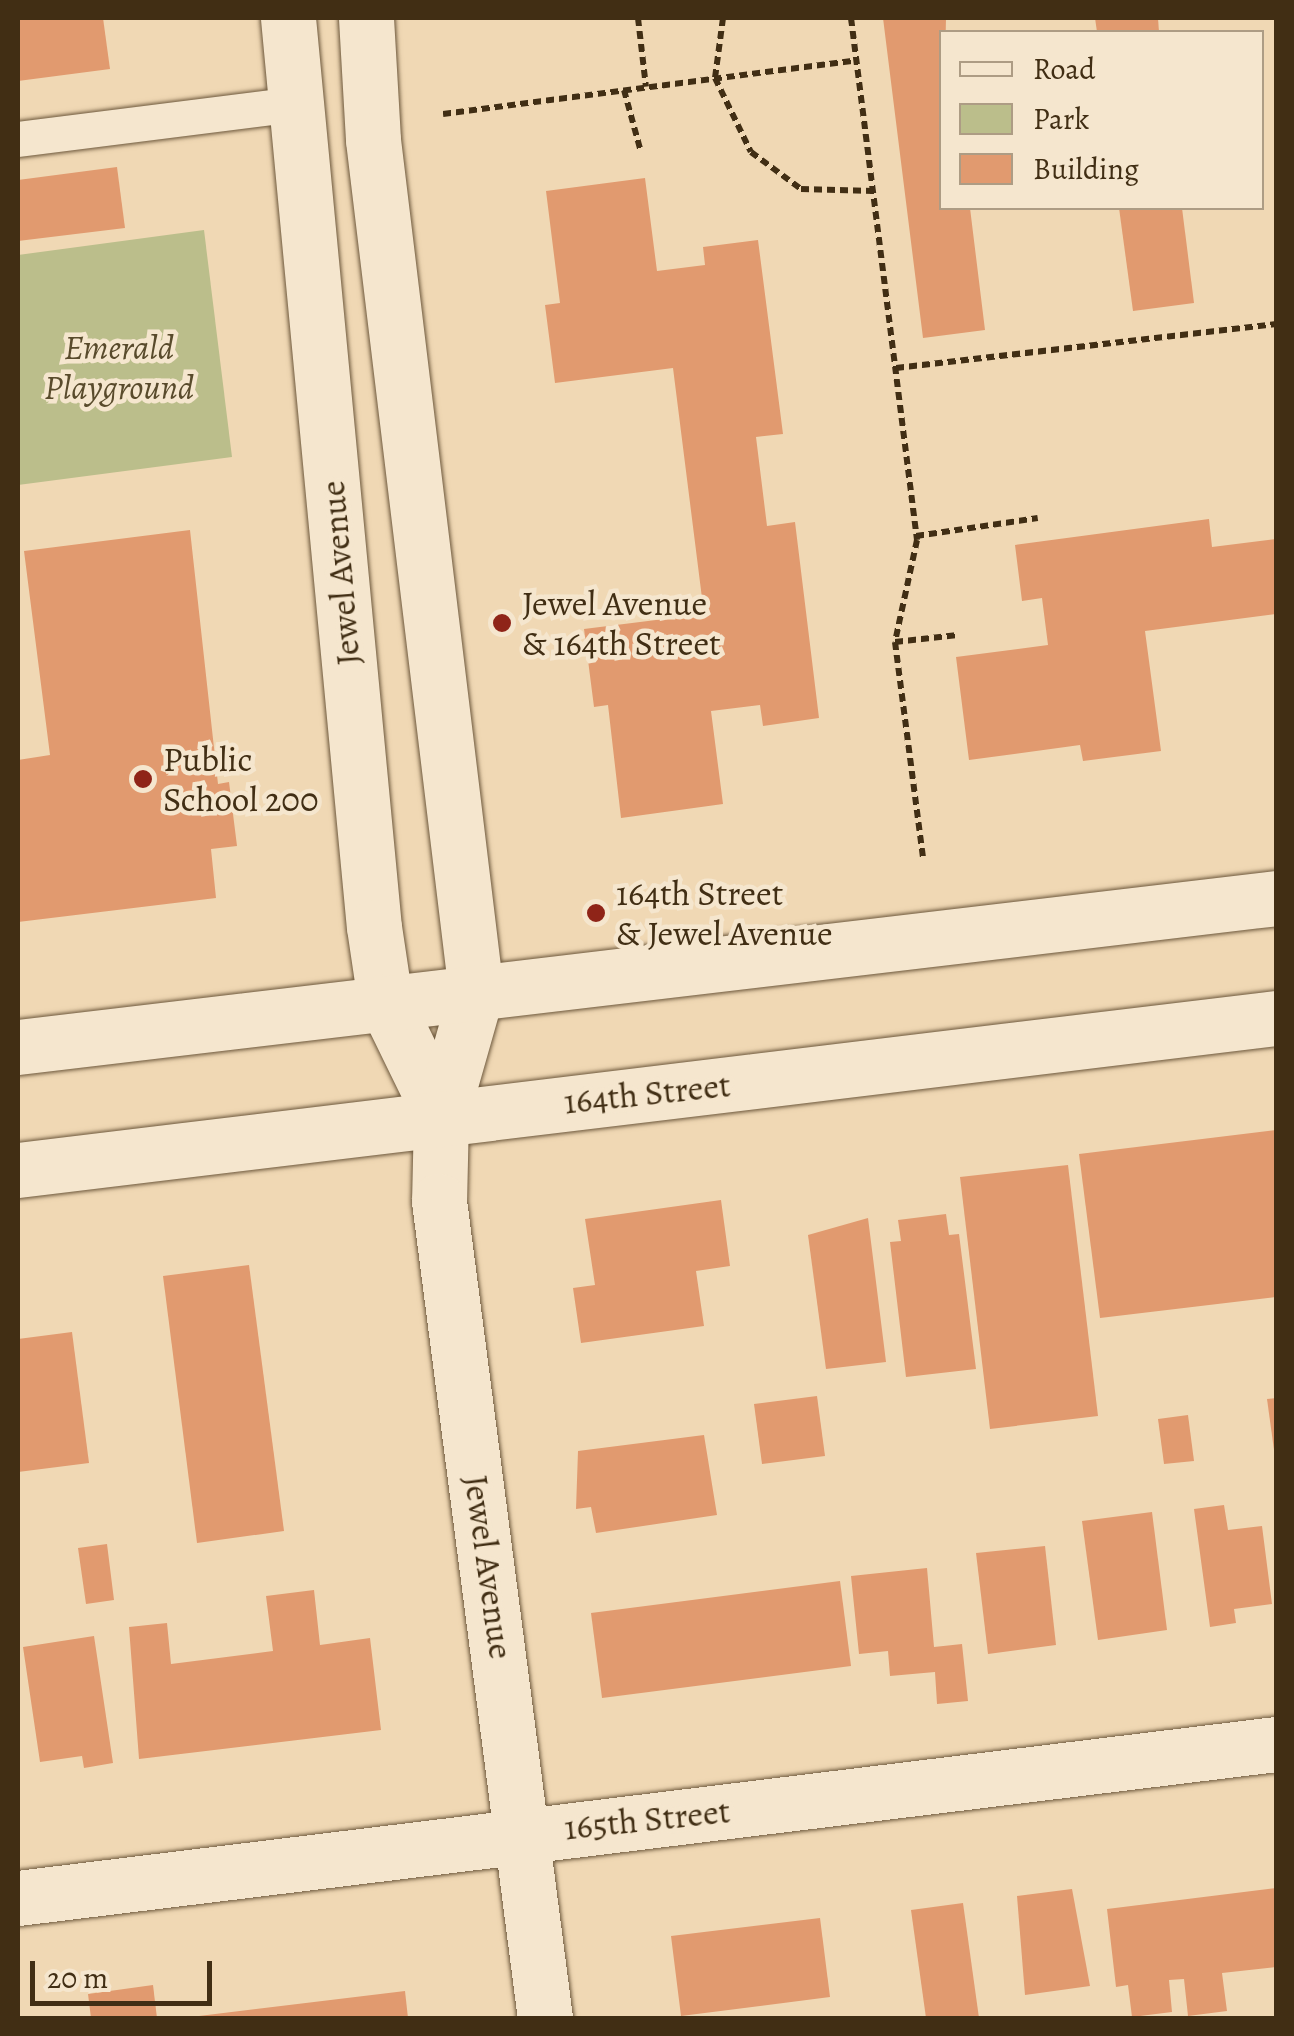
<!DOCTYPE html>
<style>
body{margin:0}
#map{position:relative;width:1294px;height:2036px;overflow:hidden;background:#f0d8b4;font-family:Alegreya,serif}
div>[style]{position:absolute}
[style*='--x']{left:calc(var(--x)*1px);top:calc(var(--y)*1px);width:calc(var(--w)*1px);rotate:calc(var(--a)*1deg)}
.green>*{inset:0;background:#bbbe8b}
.building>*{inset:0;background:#e19a6f}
.path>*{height:6px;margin-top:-3px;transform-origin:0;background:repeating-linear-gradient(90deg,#412e14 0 8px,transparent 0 13px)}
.roads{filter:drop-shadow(0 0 2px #6d583c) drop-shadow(0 0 2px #6d583c)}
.service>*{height:35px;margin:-17.5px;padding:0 17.5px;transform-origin:17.5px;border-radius:17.5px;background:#f5e6ce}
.minor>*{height:55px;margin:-27.5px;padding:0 27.5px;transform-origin:27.5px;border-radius:27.5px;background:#f5e6ce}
.tertiary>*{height:55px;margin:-27.5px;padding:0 27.5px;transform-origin:27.5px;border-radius:27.5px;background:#f5e6ce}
.dots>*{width:28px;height:28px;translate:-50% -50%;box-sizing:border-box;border:5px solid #f5e6ce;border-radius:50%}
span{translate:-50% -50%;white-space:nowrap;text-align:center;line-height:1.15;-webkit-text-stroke:9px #f5e6ce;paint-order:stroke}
.park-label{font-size:35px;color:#594b2c;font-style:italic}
.street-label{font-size:35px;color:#412e14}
.poi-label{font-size:35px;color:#412e14}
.left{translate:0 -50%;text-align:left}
.frame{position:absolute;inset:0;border:20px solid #412e14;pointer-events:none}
.legend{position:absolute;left:939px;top:30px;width:325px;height:180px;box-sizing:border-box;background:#f5e6ce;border:2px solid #ad9c84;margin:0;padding:12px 18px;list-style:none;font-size:30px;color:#412e14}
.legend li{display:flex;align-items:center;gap:20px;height:50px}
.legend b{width:50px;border:2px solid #ad9c84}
.scale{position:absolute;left:30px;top:1961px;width:182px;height:45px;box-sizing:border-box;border:5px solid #412e14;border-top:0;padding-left:12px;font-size:30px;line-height:35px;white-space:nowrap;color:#412e14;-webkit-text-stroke:8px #f5e6ce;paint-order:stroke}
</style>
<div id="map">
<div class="green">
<i style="clip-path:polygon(204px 230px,232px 457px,18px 485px,18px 255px)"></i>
</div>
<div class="building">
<i style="clip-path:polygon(18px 18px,103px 18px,110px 69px,18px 81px)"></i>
<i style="clip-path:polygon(883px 18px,946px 18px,942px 208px,970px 208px,985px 330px,923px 338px)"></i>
<i style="clip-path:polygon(1095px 18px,1158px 18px,1159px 32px,1097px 32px)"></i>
<i style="clip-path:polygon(117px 167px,125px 228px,18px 241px,18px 180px)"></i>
<i style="clip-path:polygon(645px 178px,657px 271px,705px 265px,703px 247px,758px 240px,783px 434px,756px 437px,767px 526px,795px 522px,819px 718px,763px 726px,760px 705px,711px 711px,723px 804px,621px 818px,608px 705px,594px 707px,584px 629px,704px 614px,673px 368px,555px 383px,545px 305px,560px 303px,546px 191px)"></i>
<i style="clip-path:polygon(1119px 208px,1182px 208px,1194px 303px,1133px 311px)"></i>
<i style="clip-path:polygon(1209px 519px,1212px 547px,1276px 539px,1276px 614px,1145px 631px,1161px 751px,1083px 761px,1080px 745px,969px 760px,956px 657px,1048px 645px,1042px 598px,1022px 601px,1015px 545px)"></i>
<i style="clip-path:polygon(190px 530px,218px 784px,229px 782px,237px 846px,211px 849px,216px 898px,18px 922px,18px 760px,50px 755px,24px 551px)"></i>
<i style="clip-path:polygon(1276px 1130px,1276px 1297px,1100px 1318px,1079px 1154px)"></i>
<i style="clip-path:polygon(1068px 1165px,1098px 1416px,990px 1429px,960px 1177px)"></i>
<i style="clip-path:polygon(721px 1200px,730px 1266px,696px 1271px,704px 1326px,581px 1343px,573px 1288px,595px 1285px,585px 1219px)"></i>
<i style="clip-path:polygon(946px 1214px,949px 1235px,959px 1234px,976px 1369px,906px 1377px,890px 1242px,901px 1241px,898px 1220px)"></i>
<i style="clip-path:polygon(868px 1218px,886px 1362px,826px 1369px,808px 1235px)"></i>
<i style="clip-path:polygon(249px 1265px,284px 1531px,197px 1543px,163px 1276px)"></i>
<i style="clip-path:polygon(72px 1332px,89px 1463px,18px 1472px,18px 1339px)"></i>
<i style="clip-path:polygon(817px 1396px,825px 1456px,762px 1464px,754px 1404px)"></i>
<i style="clip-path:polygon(1276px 1398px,1276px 1450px,1274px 1450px,1267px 1399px)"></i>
<i style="clip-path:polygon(1188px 1415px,1194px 1461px,1164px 1464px,1158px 1419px)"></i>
<i style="clip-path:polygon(704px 1435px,717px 1515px,596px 1533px,591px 1507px,576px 1509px,578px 1451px)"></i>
<i style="clip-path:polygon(1224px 1505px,1228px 1530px,1262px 1526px,1272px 1604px,1234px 1609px,1236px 1623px,1210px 1627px,1194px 1509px)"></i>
<i style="clip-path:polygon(1152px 1512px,1167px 1630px,1098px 1640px,1082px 1521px)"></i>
<i style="clip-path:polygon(107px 1544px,114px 1600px,86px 1604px,78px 1548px)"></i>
<i style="clip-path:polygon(1045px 1546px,1056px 1645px,988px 1654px,976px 1553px)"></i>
<i style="clip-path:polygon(927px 1568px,934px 1647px,962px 1644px,968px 1701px,937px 1704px,935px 1672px,890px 1676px,888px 1651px,859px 1654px,851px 1576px)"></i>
<i style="clip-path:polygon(840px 1581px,851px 1666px,602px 1698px,591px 1613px)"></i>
<i style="clip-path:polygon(314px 1590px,320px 1645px,370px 1638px,381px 1730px,139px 1759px,129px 1627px,167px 1623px,171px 1664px,273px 1651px,266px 1596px)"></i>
<i style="clip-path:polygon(94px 1636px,113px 1763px,84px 1768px,82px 1756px,40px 1762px,23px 1647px)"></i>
<i style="clip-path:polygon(1276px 1888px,1276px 1967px,1222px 1973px,1227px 2011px,1188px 2016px,1184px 1979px,1169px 1980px,1172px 2012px,1132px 2017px,1128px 1985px,1116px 1987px,1107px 1909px)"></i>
<i style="clip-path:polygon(1072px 1889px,1090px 1986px,1025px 1995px,1017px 1896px)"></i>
<i style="clip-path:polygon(963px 1903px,979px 2018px,926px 2018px,911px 1910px)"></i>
<i style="clip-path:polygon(820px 1918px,830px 1997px,681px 2016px,671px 1936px)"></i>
<i style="clip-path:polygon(153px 1985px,157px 2018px,91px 2018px,88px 1994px)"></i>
<i style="clip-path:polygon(405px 1991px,408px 2018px,199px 2018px,199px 2016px)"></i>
</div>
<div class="path">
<i style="--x:638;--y:18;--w:69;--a:83.4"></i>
<i style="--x:723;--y:18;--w:61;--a:97.6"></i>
<i style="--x:715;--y:78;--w:82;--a:64.1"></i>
<i style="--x:751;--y:152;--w:62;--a:36.5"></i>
<i style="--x:801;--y:189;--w:73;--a:1.6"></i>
<i style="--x:851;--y:18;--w:526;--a:82.79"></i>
<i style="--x:917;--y:540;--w:104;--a:102.2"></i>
<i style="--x:895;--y:642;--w:219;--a:82.6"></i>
<i style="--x:624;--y:90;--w:64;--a:74.7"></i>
<i style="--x:443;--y:114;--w:418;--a:-7.4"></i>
<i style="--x:896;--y:368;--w:383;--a:-6.6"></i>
<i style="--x:916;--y:536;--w:123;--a:-8.4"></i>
<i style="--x:895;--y:642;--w:63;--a:-6.3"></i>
</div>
<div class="roads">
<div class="service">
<i style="--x:18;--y:139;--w:279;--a:-7.2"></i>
</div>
<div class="minor">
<i style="--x:18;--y:1898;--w:1267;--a:-6.98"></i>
</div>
<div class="tertiary">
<i style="--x:288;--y:18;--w:913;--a:84.6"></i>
<i style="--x:374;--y:927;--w:75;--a:81.5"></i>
<i style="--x:385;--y:1001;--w:128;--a:64"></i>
<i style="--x:366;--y:18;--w:122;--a:86.7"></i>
<i style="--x:373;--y:140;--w:859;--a:83.11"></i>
<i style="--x:476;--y:993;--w:128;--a:105.9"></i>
<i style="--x:441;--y:1116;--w:85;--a:91.3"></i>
<i style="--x:439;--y:1201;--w:824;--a:82.61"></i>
<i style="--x:18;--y:1047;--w:1267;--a:-6.75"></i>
<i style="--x:18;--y:1170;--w:1267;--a:-6.89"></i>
</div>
</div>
<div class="dots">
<i style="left:502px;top:623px;background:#8f2418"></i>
<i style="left:143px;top:779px;background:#8f2418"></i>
<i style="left:596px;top:913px;background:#8f2418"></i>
</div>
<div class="park-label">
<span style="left:119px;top:367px">Emerald<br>Playground</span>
</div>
<div class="street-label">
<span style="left:340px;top:573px;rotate:-95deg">Jewel Avenue</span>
<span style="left:647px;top:1093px;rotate:-6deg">164th Street</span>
<span style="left:489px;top:1567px;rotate:82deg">Jewel Avenue</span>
<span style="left:647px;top:1819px;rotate:-6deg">165th Street</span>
</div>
<div class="poi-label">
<span class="left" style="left:522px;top:623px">Jewel Avenue<br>&amp; 164th Street</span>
<span class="left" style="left:163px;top:779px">Public<br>School 200</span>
<span class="left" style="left:616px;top:913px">164th Street<br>&amp; Jewel Avenue</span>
</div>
<div class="frame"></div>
<ul class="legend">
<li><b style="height:12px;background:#f5e6ce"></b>Road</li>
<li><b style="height:28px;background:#bbbe8b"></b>Park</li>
<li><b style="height:28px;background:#e19a6f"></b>Building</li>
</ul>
<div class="scale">20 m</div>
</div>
